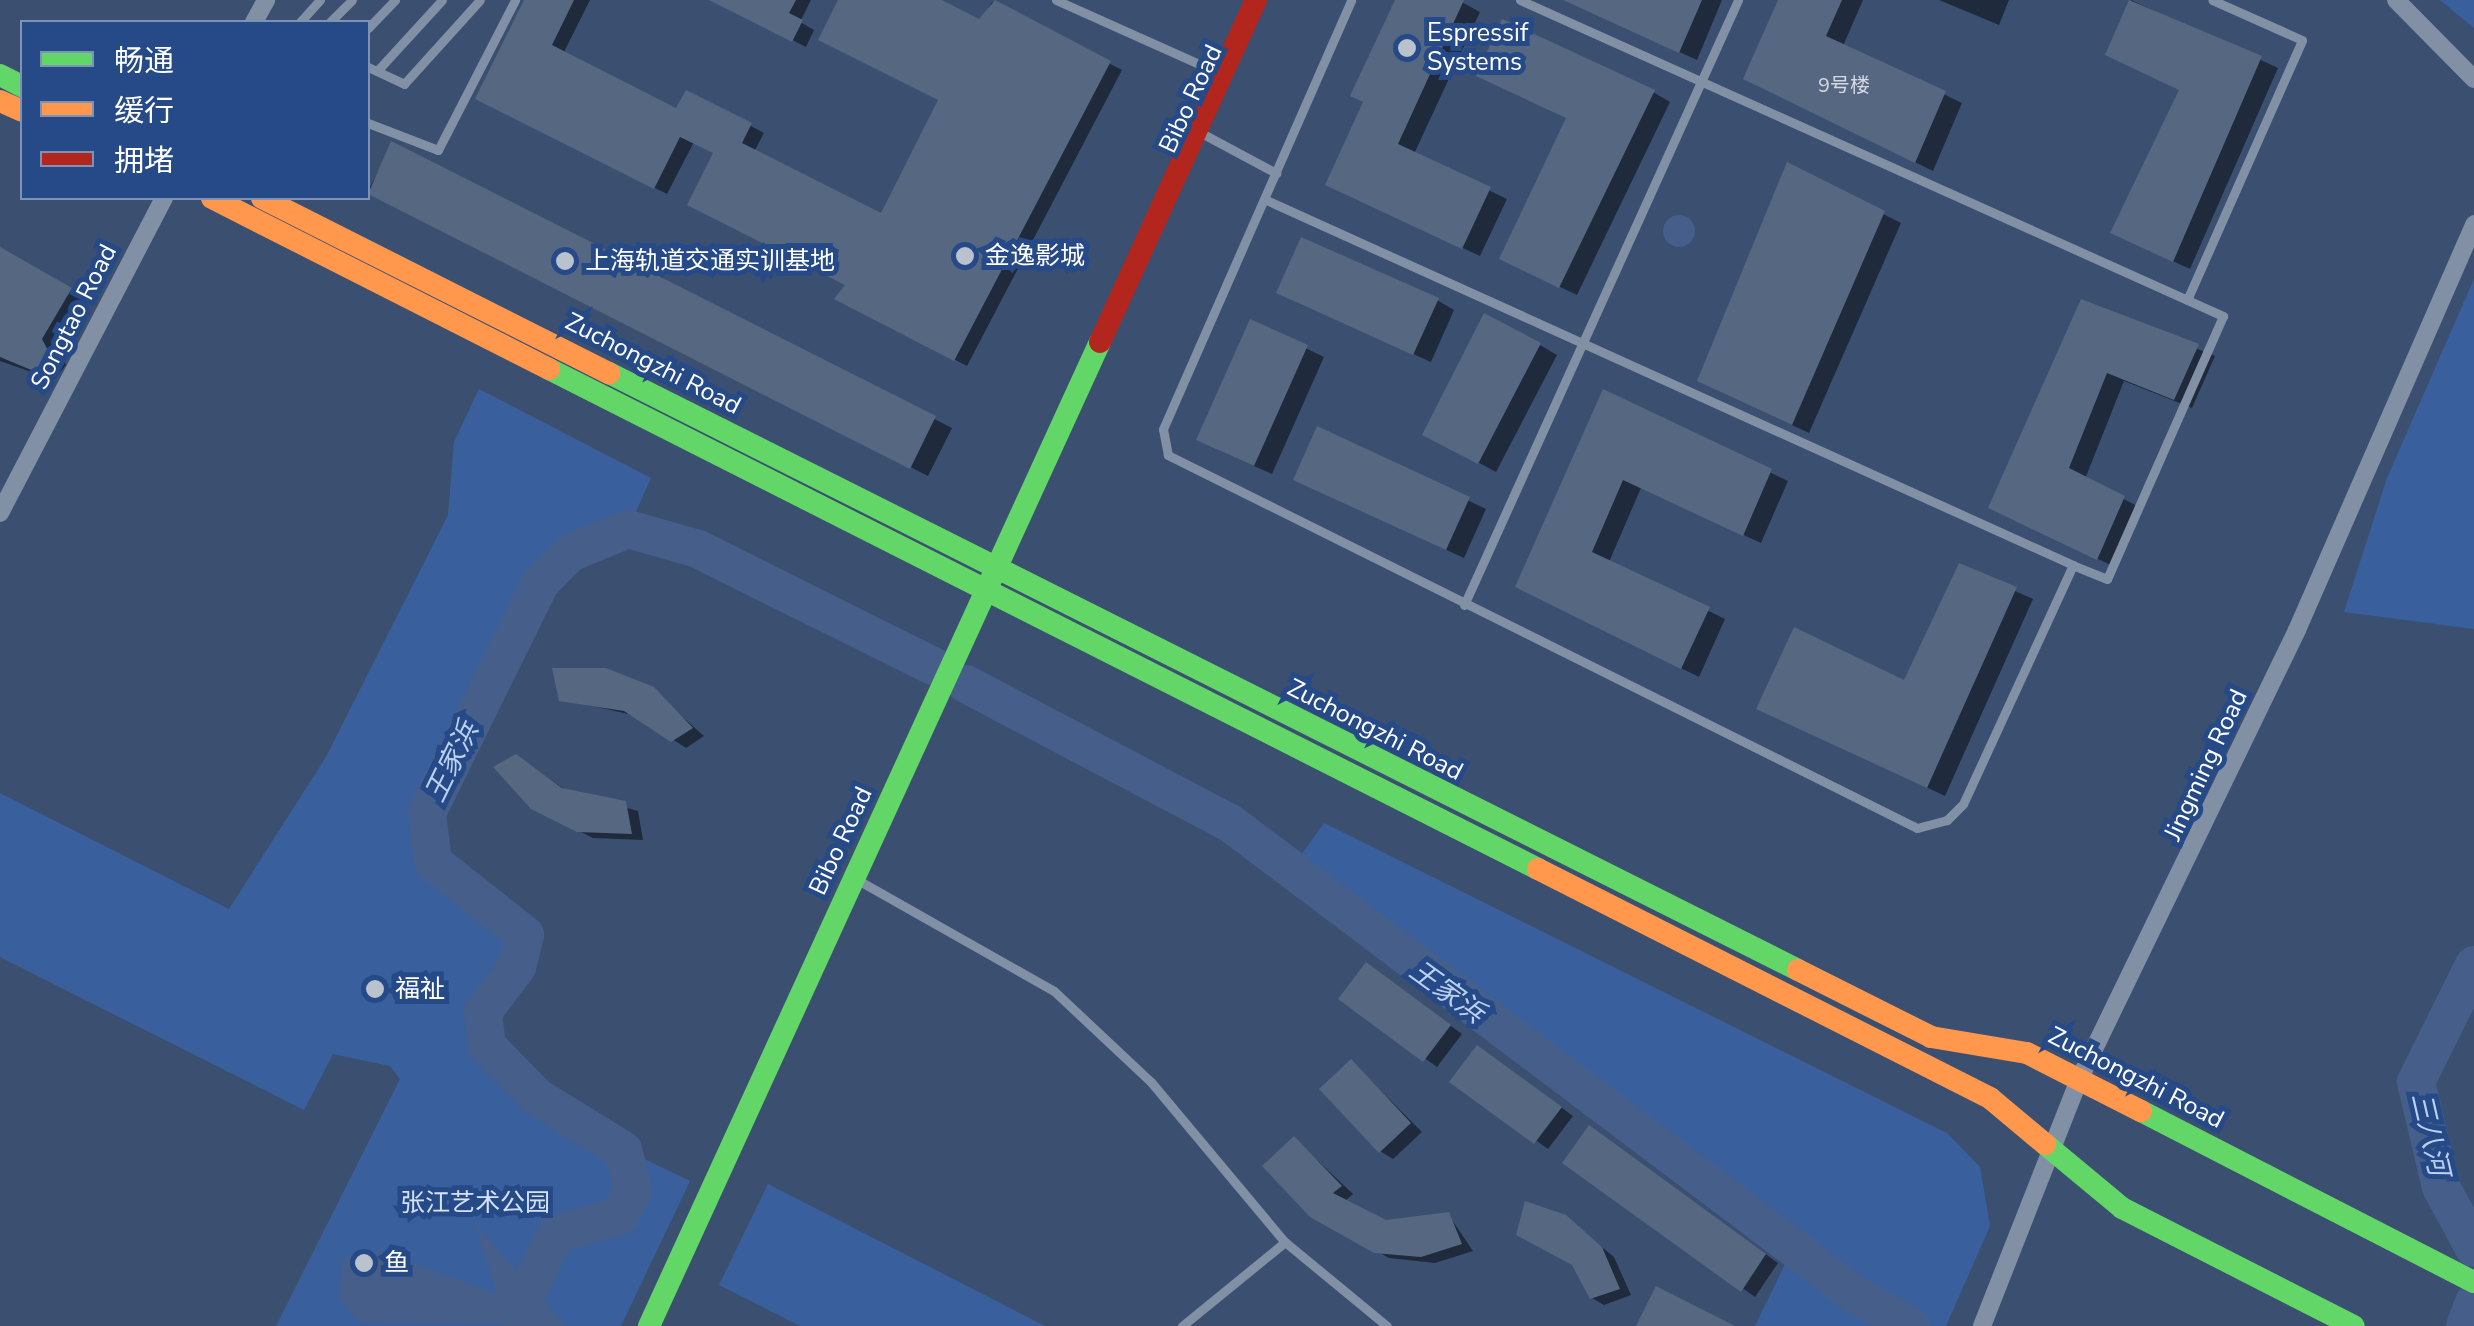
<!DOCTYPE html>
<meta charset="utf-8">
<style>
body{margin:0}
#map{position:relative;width:2474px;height:1326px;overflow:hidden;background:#3b5071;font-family:"Nunito Sans","Noto Sans SC",sans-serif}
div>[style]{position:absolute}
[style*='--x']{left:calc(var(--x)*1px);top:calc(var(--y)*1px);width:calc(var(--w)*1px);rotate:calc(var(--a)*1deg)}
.green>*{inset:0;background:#39609d}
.water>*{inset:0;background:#465f8a}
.round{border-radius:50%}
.shadow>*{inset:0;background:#0007}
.river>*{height:38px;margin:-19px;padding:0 19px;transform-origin:19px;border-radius:19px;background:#465f8a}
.building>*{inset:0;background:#566782}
.lane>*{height:9px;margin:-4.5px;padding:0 4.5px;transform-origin:4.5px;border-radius:4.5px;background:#8290a6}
.street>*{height:18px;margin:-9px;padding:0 9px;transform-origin:9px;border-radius:9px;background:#8290a6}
.fast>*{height:22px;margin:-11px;padding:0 11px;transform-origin:11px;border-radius:11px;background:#63d668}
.slow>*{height:22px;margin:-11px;padding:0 11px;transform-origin:11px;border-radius:11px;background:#ff974d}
.jam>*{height:22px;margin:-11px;padding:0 11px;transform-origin:11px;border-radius:11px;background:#b3261e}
.dots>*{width:28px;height:28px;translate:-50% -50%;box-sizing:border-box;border:5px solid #254a87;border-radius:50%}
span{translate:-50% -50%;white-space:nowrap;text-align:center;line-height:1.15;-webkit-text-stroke:10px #254a87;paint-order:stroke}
.number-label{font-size:20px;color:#d5d9e0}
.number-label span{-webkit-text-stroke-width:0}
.poi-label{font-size:25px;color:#fff}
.left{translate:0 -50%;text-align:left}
.street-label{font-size:25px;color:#fff}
.park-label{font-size:25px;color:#d4e2f7}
.water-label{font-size:28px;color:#bcd1f0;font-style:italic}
.legend{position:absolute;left:20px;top:20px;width:350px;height:180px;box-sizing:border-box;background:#254a87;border:2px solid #7c92b7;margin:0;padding:12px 18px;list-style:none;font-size:30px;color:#fff}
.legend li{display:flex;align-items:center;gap:20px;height:50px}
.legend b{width:50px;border:2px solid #7c92b7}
</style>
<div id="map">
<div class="green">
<i style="clip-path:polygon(2440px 0,2474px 0,2474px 28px)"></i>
<i style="clip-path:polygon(2474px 279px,2474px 629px,2344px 612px,2387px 478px)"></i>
<i style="clip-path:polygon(479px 389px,651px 478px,628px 529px,570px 553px,540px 583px,427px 813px,433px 862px,525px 935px,517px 967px,483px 1012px,487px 1047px,580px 1128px,690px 1181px,621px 1326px,276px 1326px,400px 1079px,390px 1066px,333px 1054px,304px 1110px,0 957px,0 793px,229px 909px,326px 757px,448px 515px,454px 442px)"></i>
<i style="clip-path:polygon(1324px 823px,1947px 1133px,1980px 1167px,1990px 1226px,1946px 1326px,1755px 1326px,1787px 1260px,1282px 882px)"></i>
<i style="clip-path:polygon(768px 1184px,1045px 1326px,800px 1326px,719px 1285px)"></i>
</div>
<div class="water">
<i class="round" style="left:1663px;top:215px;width:32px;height:32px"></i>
<i style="clip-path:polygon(475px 1224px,566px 1326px,359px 1322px,339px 1299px,343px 1259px,379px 1251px,497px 1294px)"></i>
</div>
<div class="shadow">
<i style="clip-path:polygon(527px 0,590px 0,563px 54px,678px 112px,687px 93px,751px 126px,764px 133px,754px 152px,882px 217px,941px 100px,841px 0,936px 0,980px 22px,992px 2px,1122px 70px,967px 366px,850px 305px,848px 285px,716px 153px,694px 142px,667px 194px,490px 105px)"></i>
<i style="clip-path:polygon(737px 0,811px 0,800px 22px,814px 30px,806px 47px,745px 16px)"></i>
<i style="clip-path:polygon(1398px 0,1458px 0,1480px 12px,1414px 154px,1507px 199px,1480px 256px,1345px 194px)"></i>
<i style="clip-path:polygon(1564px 0,1722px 0,1697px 60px)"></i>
<i style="clip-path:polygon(1781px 0,1863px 0,1843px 46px,1962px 103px,1933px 171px,1764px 88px)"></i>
<i style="clip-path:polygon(1939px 0,2009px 0,1999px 25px)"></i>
<i style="clip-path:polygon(2131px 0,2278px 68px,2190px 269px,2131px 242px,2182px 90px,2108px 54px)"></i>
<i style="clip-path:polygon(1653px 92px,1670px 102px,1577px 295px,1520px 268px,1569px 119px)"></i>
<i style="clip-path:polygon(392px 144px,952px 428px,928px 476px,368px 191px)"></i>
<i style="clip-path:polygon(1788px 166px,1901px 223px,1809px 433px,1717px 390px)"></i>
<i style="clip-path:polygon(0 250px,87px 300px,58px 350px,66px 365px,54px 380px,0 361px)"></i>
<i style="clip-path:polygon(1437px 300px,1454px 310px,1431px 362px,1296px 302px)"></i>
<i style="clip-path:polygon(2083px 302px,2215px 356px,2192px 408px,2124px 381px,2085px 479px,2141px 508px,2115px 567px,2008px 517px)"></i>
<i style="clip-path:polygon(1252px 322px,1324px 357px,1272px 474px,1216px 449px)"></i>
<i style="clip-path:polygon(1540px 345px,1557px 355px,1496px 472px,1442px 443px)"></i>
<i style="clip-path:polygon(1604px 392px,1788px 481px,1761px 543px,1641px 488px,1609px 562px,1725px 619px,1699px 677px,1535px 596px)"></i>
<i style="clip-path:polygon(1319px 429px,1486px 509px,1464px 558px,1313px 488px)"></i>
<i style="clip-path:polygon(1961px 567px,2033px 599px,1945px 796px,1777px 717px,1905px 683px)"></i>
<i style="clip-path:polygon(652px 690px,704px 736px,686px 748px,637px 716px,562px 699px)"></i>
<i style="clip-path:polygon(529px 764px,567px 791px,638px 811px,643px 840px,593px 838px,547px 815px)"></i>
<i style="clip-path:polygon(1379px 973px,1462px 1034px,1437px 1067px,1342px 999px)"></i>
<i style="clip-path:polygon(1490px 1055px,1573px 1116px,1548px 1149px,1453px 1081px)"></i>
<i style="clip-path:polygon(1352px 1062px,1422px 1132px,1393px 1159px,1380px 1151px)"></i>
<i style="clip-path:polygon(1602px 1136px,1778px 1263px,1755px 1297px,1565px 1162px)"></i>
<i style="clip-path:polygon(1295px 1139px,1353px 1194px,1344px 1202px,1385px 1223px,1448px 1214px,1473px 1251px,1435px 1263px,1389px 1258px,1312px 1215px)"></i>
<i style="clip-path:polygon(1565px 1217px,1614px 1257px,1631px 1295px,1604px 1305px,1592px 1298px)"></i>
</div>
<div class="river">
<i style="--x:966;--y:684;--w:298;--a:27.8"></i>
<i style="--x:1230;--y:823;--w:784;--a:37.02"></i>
<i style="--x:1856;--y:1295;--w:63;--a:29.4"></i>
<i style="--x:2474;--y:965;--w:131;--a:116.4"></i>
<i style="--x:2416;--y:1082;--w:108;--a:76.6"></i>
<i style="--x:2441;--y:1187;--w:69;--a:61.6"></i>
<i style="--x:522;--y:1326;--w:16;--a:-105"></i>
<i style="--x:518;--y:1311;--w:86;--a:-63.7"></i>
<i style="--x:556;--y:1234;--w:66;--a:-15.7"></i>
<i style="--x:620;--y:1216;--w:29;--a:-63"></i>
<i style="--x:633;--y:1190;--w:41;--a:-104"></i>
<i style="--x:623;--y:1150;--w:101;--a:-148.4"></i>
<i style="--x:537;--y:1097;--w:71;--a:-134.4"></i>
<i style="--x:487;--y:1046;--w:34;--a:-97"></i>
<i style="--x:483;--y:1012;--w:56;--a:-52.9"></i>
<i style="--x:517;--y:967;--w:33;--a:-76"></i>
<i style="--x:525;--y:935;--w:117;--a:-141.6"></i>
<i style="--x:433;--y:862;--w:49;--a:-97"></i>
<i style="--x:427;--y:813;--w:256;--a:-63.8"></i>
<i style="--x:540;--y:583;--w:42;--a:-45"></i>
<i style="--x:570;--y:553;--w:63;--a:-22.5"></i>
<i style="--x:628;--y:529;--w:73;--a:15.9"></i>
<i style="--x:698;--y:549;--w:263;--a:26.5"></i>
<i style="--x:2465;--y:1326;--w:25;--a:-69"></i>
</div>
<div class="building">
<i style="clip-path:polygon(524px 0,574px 0,552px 45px,676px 108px,686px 90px,752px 123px,742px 143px,881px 213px,938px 100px,818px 40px,838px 0,942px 0,979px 19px,995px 0,1111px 61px,954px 361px,834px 299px,845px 285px,687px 205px,713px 153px,680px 137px,654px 189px,475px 99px)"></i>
<i style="clip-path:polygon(709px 0,796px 0,789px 13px,803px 20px,792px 42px)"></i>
<i style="clip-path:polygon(1395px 0,1464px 0,1398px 144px,1491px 187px,1462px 249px,1325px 185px,1363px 102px,1350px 96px)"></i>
<i style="clip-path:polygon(1563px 0,1702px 0,1679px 53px)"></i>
<i style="clip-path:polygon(1778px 0,1842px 0,1826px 36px,1946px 91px,1915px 163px,1743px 79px)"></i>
<i style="clip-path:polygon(2129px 0,2262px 56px,2173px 262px,2110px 233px,2179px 90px,2105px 55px)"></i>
<i style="clip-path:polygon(1502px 19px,1655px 90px,1559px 288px,1499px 259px,1566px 118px,1476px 76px)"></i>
<i style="clip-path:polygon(391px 141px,936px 416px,910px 469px,368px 194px)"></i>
<i style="clip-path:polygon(1787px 162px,1885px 211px,1792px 425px,1697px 381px)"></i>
<i style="clip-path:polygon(1301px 237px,1439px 298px,1413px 355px,1276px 293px)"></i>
<i style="clip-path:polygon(0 247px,72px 288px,42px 339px,50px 354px,36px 372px,0 357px)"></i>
<i style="clip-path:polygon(2081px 299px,2199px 344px,2174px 400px,2107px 373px,2069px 468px,2125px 496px,2097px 560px,1988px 508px)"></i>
<i style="clip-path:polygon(1484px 313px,1541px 343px,1478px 464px,1422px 435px)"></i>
<i style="clip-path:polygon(1250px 319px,1308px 345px,1254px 466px,1196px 440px)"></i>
<i style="clip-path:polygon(1603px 389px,1772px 469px,1743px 536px,1623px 480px,1592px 552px,1710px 607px,1681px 669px,1515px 587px)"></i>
<i style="clip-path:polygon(1317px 426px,1470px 497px,1446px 550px,1293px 480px)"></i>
<i style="clip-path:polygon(1959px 563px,2017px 587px,1927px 788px,1756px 709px,1794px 627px,1904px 680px)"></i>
<i style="clip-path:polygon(552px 668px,606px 668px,654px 687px,693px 728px,671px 742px,624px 711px,559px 701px)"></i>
<i style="clip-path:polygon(516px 754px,562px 788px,626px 801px,632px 834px,577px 832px,531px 809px,493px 767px)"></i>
<i style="clip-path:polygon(1366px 962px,1451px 1025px,1423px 1062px,1338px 999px)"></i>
<i style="clip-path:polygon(1477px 1045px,1562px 1107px,1534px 1144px,1449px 1082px)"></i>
<i style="clip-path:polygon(1351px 1059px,1411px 1123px,1379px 1153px,1319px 1089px)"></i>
<i style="clip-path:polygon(1589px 1125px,1766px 1254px,1741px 1292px,1562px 1163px)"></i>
<i style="clip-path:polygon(1294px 1136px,1342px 1186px,1333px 1193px,1386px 1220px,1449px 1212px,1462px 1244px,1421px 1257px,1374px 1253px,1310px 1217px,1262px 1166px)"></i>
<i style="clip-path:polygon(1525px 1201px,1566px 1215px,1602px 1247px,1620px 1289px,1590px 1299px,1572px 1265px,1516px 1235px)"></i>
<i style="clip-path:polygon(1656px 1286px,1735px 1326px,1636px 1326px)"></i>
</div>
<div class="lane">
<i style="--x:1056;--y:0;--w:179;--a:24.1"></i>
<i style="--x:1520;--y:0;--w:771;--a:24.2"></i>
<i style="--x:2223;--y:316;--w:287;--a:113.8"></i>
<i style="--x:2107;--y:579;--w:37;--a:-158"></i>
<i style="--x:300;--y:22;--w:30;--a:-48"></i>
<i style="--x:330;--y:22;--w:31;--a:-45"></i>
<i style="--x:368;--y:28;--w:39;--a:-46"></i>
<i style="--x:368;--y:67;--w:40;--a:25"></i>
<i style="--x:404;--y:84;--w:113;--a:-47.9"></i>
<i style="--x:377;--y:71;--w:96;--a:-47.5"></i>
<i style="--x:368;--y:123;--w:75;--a:21.1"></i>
<i style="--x:438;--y:150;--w:169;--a:-62.8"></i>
<i style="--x:1205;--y:135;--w:81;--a:28.2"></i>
<i style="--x:1264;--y:199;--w:888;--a:24.34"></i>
<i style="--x:2073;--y:565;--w:263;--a:114.7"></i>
<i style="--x:1963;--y:804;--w:23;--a:135"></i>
<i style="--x:1947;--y:820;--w:31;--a:165"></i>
<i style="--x:1917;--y:828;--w:837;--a:-153.53"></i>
<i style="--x:1168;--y:455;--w:26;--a:-101"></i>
<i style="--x:1163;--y:429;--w:468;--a:-66.3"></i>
<i style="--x:2187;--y:300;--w:284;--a:-66.1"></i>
<i style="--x:2302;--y:40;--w:98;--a:-156"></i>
<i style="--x:1464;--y:605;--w:664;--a:-65.63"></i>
<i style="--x:856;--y:879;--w:227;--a:29.5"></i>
<i style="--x:1054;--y:991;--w:133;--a:43.2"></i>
<i style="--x:1151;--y:1082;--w:209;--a:50.1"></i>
<i style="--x:1285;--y:1242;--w:132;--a:39.5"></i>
<i style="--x:1182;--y:1326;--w:133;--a:-39.2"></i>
</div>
<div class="street">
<i style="--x:2396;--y:0;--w:111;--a:45.4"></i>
<i style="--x:254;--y:22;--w:25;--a:-61"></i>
<i style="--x:0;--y:513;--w:355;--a:-62.5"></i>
<i style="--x:1982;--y:1326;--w:264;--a:-68.5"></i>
<i style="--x:2079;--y:1080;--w:500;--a:-64.15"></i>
<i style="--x:2297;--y:630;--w:443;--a:-66.4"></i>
</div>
<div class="fast">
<i style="--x:0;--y:75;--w:25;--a:27"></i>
<i style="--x:549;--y:369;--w:1108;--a:26.82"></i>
<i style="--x:609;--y:373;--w:1330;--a:26.66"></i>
<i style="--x:2141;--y:1111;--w:374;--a:27.2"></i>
<i style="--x:2045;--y:1144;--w:100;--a:39.7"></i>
<i style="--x:2122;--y:1208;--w:260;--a:27"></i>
<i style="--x:649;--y:1326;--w:1082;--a:-65.38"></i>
</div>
<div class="slow">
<i style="--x:0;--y:101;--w:24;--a:24"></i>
<i style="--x:212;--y:198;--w:378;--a:26.9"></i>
<i style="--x:262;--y:198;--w:389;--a:26.8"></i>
<i style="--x:1538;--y:869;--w:507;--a:26.87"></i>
<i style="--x:1990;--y:1098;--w:72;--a:39.9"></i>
<i style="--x:1798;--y:970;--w:149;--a:26.7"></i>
<i style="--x:1931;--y:1037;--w:97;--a:9.5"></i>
<i style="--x:2027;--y:1053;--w:128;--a:27"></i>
</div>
<div class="jam">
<i style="--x:1100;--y:342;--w:376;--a:-65.5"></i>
</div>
<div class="dots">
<i style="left:1407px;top:48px;background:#bac2cd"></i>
<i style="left:965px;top:256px;background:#bac2cd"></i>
<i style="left:565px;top:261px;background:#bac2cd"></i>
<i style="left:375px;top:989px;background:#bac2cd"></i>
<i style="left:364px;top:1263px;background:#bac2cd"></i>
</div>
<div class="number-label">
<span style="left:1844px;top:85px">9号楼</span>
</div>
<div class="poi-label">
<span class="left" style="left:1427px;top:48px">Espressif<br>Systems</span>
<span class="left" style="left:985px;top:256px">金逸影城</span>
<span class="left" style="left:585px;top:261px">上海轨道交通实训基地</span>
<span class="left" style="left:395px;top:989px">福祉</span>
<span class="left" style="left:384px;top:1263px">鱼</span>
</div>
<div class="street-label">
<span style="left:1191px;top:99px;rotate:-65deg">Bibo Road</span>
<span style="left:74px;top:317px;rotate:-63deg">Songtao Road</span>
<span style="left:653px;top:364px;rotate:27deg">Zuchongzhi Road</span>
<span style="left:1375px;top:730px;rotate:27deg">Zuchongzhi Road</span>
<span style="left:2206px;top:765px;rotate:-65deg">Jingming Road</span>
<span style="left:841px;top:841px;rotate:-65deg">Bibo Road</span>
<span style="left:2136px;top:1078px;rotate:27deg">Zuchongzhi Road</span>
</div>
<div class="park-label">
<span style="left:475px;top:1203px">张江艺术公园</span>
</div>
<div class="water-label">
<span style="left:452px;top:762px;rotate:-64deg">王家浜</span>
<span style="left:1447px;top:992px;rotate:36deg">王家浜</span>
<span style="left:2430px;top:1134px;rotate:77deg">三八河</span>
</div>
<ul class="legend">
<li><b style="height:12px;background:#63d668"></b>畅通</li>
<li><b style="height:12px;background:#ff974d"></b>缓行</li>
<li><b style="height:12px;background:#b3261e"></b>拥堵</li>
</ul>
</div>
